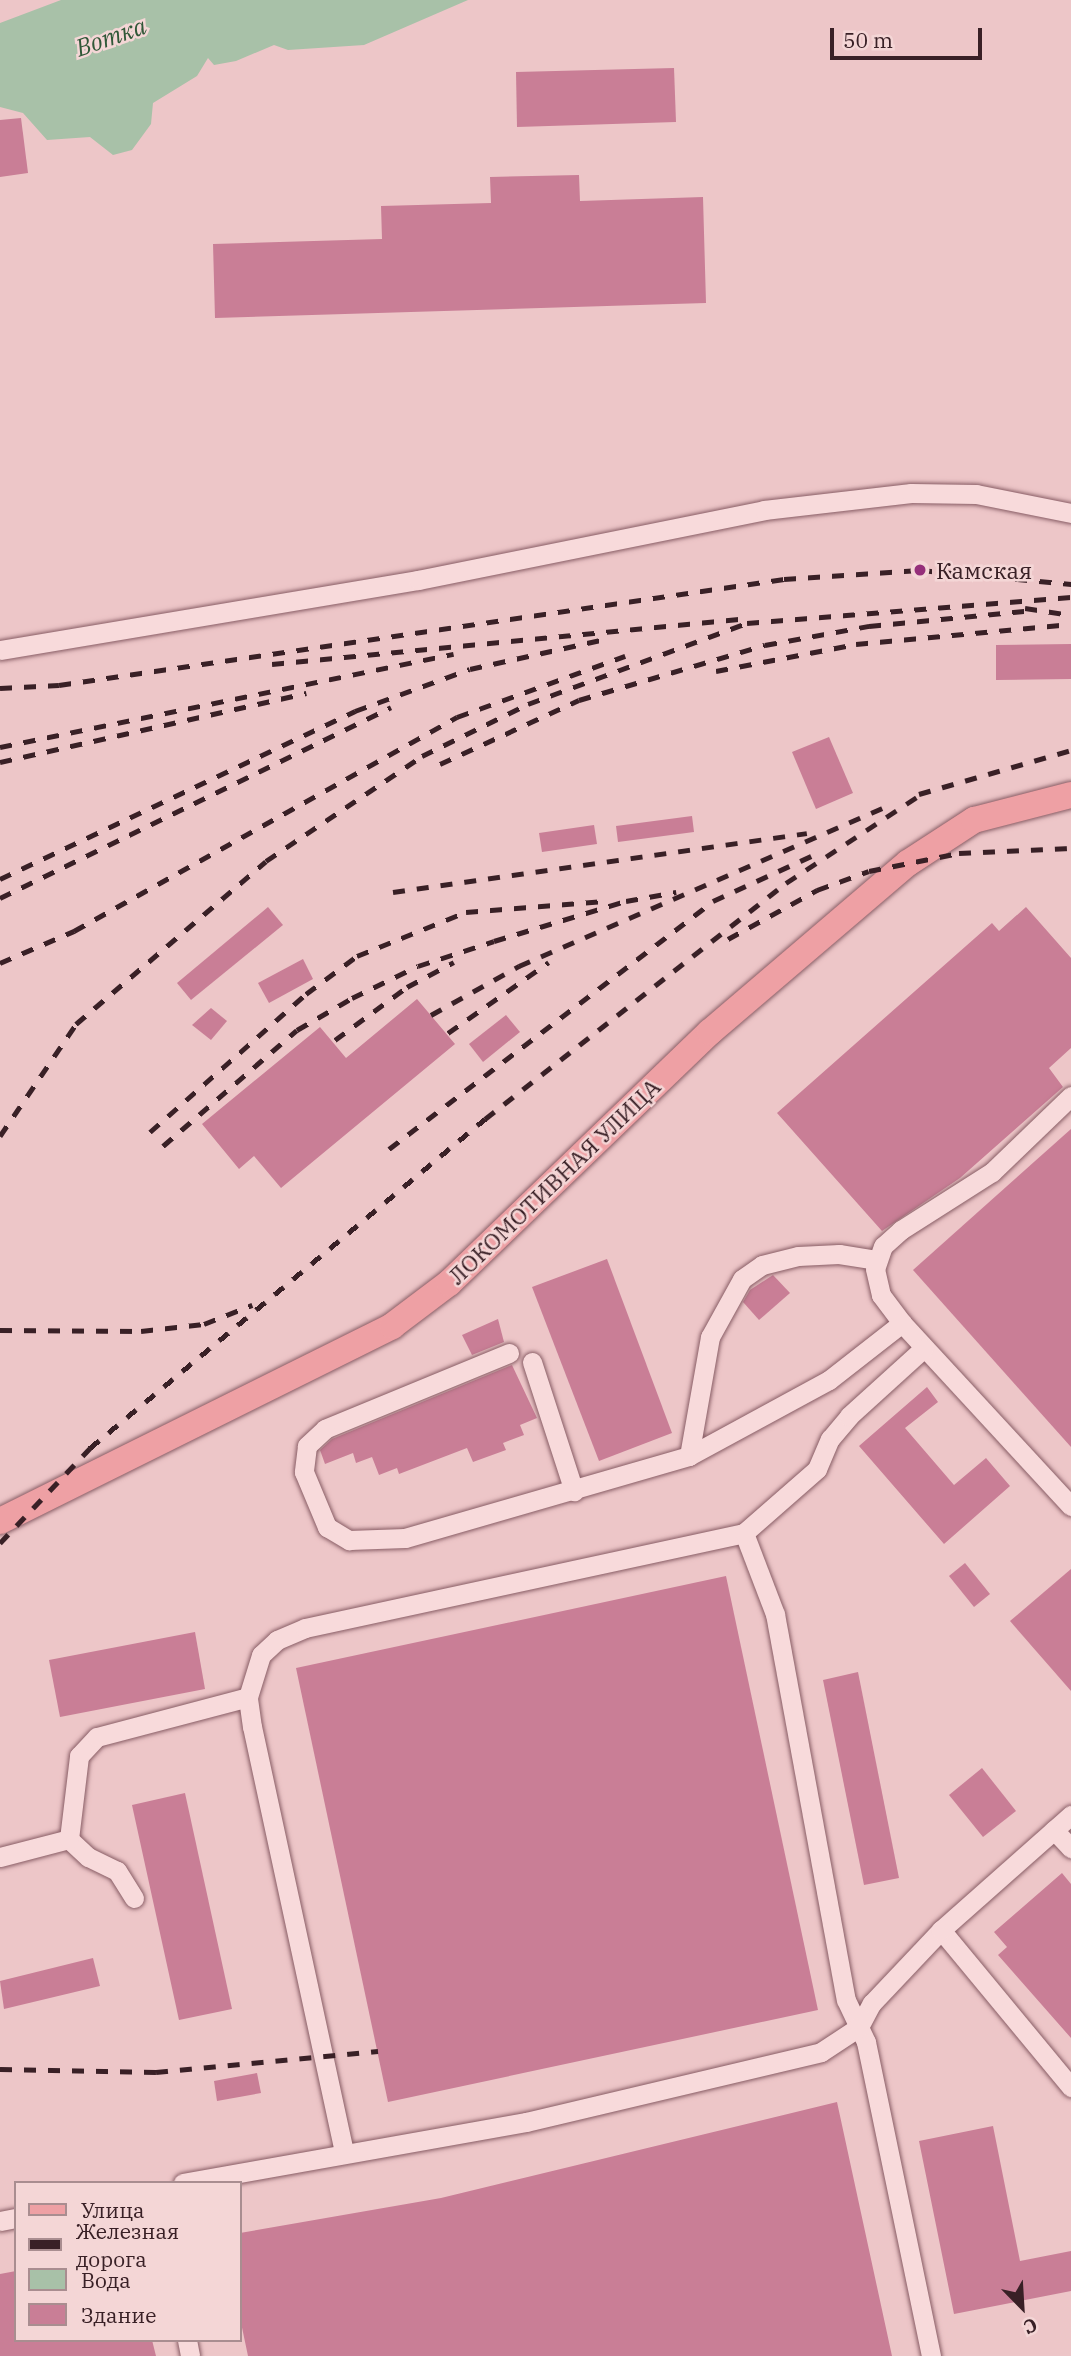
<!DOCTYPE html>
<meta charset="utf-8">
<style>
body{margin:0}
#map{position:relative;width:1071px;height:2356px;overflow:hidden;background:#edc6c8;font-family:"IBM Plex Serif",serif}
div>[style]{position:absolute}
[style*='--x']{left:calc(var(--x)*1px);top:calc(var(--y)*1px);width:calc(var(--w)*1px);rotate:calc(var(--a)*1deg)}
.water>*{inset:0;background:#a8c1a8}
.building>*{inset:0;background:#c97e96}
.roads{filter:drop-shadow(0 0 2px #885d65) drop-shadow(0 0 2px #885d65)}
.minor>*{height:19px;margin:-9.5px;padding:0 9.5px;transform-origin:9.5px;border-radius:9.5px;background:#f8dadb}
.major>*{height:26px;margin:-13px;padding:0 13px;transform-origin:13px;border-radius:13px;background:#eea0a4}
.rail>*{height:5px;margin-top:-2.5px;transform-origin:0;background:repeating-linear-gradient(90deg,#392026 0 12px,transparent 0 24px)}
.dots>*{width:19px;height:19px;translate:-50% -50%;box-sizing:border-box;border:4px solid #f4d6d6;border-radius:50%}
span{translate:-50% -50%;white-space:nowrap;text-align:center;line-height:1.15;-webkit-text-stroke:5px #f4d6d6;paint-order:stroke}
.poi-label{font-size:23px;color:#392026}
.left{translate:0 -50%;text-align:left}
.street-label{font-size:23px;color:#392026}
.water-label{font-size:24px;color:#305838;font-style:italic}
.legend{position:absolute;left:14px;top:2181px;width:228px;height:161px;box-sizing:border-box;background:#f4d6d6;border:2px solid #a98d90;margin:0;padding:9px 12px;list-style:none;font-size:21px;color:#392026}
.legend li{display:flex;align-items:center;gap:14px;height:35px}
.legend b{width:35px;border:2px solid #a98d90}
.north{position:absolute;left:987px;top:2272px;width:70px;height:70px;-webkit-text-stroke:5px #f4d6d6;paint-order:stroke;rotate:156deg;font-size:19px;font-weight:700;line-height:28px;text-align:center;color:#392026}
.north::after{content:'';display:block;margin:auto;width:24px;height:32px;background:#392026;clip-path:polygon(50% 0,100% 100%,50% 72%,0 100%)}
.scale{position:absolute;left:830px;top:28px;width:152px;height:32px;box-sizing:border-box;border:4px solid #392026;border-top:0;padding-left:9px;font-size:21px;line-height:24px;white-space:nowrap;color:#392026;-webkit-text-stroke:5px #f4d6d6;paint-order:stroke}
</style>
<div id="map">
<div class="water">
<i style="clip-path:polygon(61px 0,468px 0,364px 45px,288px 50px,274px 45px,236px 61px,214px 65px,208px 58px,197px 76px,153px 103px,151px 124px,132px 150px,113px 155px,90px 137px,47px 140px,23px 113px,0 107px,0 23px)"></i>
</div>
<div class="building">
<i style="clip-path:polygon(674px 68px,676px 122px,517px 127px,516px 72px)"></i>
<i style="clip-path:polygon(21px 118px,28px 173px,0 177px,0 120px)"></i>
<i style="clip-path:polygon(579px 175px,580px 201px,703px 197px,706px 303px,215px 318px,213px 244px,382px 239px,381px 206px,491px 203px,490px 177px)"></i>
<i style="clip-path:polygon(1071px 644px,1071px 679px,996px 680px,996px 645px)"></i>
<i style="clip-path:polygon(829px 737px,853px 793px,816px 809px,792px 752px)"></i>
<i style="clip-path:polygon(692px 816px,694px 832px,618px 842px,616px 826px)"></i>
<i style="clip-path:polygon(594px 825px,597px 844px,542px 852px,539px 833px)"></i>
<i style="clip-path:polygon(268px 907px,283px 925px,191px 1000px,177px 983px)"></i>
<i style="clip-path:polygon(1026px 907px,1071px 958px,1071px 1048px,1049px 1068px,1063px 1087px,960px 1178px,882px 1231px,777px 1113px,992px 923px,999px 931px)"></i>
<i style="clip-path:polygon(303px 959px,313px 979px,269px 1003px,258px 983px)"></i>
<i style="clip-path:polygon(417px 999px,455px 1044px,281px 1188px,254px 1156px,239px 1169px,202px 1124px,320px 1027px,346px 1058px)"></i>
<i style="clip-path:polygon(211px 1008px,227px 1021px,211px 1040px,192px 1025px)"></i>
<i style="clip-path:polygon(506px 1015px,520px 1032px,483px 1062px,469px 1044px)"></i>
<i style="clip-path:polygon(1071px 1129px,1071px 1447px,913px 1270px)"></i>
<i style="clip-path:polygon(607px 1259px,672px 1433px,599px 1461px,532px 1287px)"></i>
<i style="clip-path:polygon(773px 1275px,790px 1293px,759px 1320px,743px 1302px,750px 1290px)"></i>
<i style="clip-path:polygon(498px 1319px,504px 1342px,472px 1355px,462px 1335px)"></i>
<i style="clip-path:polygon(512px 1365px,537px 1418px,520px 1425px,524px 1435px,503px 1443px,506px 1450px,473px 1462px,467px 1448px,399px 1474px,397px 1468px,379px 1475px,372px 1457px,356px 1463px,353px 1453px,325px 1464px,320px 1450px,332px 1439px)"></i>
<i style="clip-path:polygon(927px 1387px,938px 1402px,905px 1428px,954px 1485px,986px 1458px,1010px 1486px,944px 1544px,859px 1446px)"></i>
<i style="clip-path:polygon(965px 1563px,990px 1594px,974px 1607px,949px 1576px)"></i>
<i style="clip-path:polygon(1071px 1569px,1071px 1691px,1010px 1621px)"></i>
<i style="clip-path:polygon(726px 1576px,818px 2010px,388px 2102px,296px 1668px)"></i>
<i style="clip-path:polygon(195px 1632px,205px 1689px,60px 1717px,49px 1660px)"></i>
<i style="clip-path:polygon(858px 1672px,899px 1878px,864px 1885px,823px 1680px)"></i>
<i style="clip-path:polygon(982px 1768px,1016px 1811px,983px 1837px,949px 1795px)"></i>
<i style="clip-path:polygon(185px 1793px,232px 2009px,179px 2020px,132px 1805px)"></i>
<i style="clip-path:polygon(1062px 1873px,1071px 1884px,1071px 2038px,998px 1955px,1007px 1947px,994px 1932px)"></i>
<i style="clip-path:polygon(93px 1958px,100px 1986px,4px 2009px,0 1981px)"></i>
<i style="clip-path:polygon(257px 2073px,261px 2093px,217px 2101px,214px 2081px)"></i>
<i style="clip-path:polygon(837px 2102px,892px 2356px,248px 2356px,240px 2318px,240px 2233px,441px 2198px)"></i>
<i style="clip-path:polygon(993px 2126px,1020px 2261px,1071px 2251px,1071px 2291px,954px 2314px,919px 2141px)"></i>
<i style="clip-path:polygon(16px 2271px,16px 2340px,152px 2340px,156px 2356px,0 2356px,0 2274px)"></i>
</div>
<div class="roads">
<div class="minor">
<i style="--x:0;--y:650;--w:424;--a:-9.5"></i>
<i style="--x:418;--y:580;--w:353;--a:-11.4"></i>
<i style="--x:764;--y:510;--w:148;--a:-6.6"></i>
<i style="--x:911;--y:493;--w:65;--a:0.9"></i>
<i style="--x:976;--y:494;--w:97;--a:11.3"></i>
<i style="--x:1071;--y:1096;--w:110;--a:136.1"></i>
<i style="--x:992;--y:1172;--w:108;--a:147.5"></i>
<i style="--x:901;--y:1230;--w:24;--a:138"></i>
<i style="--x:883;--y:1246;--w:24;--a:109"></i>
<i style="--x:875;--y:1269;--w:27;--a:77"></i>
<i style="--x:881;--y:1295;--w:35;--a:53"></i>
<i style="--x:902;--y:1323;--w:249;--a:47.3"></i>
<i style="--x:509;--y:1353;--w:199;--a:157.6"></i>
<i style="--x:325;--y:1429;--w:25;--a:137"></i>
<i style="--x:307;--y:1446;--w:26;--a:97"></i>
<i style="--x:304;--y:1472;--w:60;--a:67.3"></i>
<i style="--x:327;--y:1527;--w:26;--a:31"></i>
<i style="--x:349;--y:1540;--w:56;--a:-2"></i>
<i style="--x:405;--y:1538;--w:296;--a:-16.1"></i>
<i style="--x:689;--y:1456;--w:159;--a:-28.5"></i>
<i style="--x:829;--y:1380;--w:93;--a:-38"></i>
<i style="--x:532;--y:1362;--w:136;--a:72"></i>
<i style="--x:689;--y:1456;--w:121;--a:-80"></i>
<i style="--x:710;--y:1337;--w:66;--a:-61.1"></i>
<i style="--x:742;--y:1279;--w:24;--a:-35"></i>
<i style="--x:762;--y:1265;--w:37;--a:-14"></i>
<i style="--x:798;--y:1256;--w:41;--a:-2.8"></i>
<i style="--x:839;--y:1254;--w:39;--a:9"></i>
<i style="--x:744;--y:1533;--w:87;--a:69.1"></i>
<i style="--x:775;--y:1614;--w:392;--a:79.6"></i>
<i style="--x:846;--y:2000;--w:47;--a:64.5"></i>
<i style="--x:866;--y:2042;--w:321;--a:78.3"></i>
<i style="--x:1054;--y:1830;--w:25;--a:47"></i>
<i style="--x:0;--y:1857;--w:71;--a:-14.6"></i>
<i style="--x:134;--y:1898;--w:32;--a:-122"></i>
<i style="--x:117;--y:1871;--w:32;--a:-154"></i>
<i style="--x:88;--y:1857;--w:26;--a:-137"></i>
<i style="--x:69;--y:1839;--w:84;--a:-83.1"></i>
<i style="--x:79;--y:1756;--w:26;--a:-47"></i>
<i style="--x:97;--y:1737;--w:156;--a:-14.8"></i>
<i style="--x:941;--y:1930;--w:204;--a:50.4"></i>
<i style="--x:344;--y:2152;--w:435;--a:-102.2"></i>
<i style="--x:252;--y:1727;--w:30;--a:-98"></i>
<i style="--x:248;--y:1697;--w:44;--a:-72.8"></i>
<i style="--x:261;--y:1655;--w:22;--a:-43"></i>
<i style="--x:277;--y:1640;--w:30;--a:-23"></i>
<i style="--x:305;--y:1628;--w:449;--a:-12.2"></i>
<i style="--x:744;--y:1533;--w:97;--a:-41.2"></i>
<i style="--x:817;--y:1469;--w:33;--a:-67"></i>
<i style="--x:830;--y:1439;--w:30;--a:-50"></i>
<i style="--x:849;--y:1416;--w:101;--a:-42.2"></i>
<i style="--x:183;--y:2183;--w:348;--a:-10.1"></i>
<i style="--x:526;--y:2122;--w:303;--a:-13.3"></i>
<i style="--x:821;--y:2052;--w:45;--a:-33.3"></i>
<i style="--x:859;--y:2027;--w:27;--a:-62"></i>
<i style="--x:872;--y:2003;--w:100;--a:-46.6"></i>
<i style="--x:941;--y:1930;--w:174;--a:-41.5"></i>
<i style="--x:0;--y:2221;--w:16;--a:-11"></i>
<i style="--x:187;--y:2340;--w:16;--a:79"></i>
</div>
<div class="major">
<i style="--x:0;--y:1521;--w:438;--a:-26.4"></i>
<i style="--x:392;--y:1326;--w:71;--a:-37"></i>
<i style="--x:449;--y:1283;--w:362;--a:-43.9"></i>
<i style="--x:710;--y:1032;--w:260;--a:-40.5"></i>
<i style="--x:908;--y:863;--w:79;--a:-33.1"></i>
<i style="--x:974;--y:820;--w:100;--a:-14.5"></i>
</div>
</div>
<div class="rail">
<i style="--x:1025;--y:608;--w:47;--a:8.7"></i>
<i style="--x:272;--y:664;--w:469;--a:-5.5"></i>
<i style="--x:716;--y:671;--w:143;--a:-10.9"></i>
<i style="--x:856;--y:644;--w:216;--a:-5.3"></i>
<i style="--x:0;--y:688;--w:59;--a:-2.9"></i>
<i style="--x:59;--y:685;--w:733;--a:-8.32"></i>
<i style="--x:784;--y:579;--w:136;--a:-3.8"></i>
<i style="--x:920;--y:570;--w:152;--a:5.3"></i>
<i style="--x:0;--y:747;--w:463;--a:-11.6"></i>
<i style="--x:0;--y:762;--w:314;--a:-12.7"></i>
<i style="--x:440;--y:764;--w:153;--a:-24.7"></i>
<i style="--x:579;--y:700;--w:194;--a:-16.5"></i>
<i style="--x:765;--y:645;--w:106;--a:-10.4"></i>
<i style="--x:869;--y:626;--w:166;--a:-5.5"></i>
<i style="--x:919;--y:794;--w:158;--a:-16.1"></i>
<i style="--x:0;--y:879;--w:393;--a:-25.3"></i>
<i style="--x:355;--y:711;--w:122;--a:-20.1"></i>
<i style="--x:470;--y:669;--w:143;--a:-12.5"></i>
<i style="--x:393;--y:892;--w:418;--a:-8.1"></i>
<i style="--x:0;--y:898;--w:435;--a:-26"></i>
<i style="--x:728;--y:939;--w:102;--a:-28.8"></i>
<i style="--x:817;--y:890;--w:55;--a:-20.1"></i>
<i style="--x:869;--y:871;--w:92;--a:-11.3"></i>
<i style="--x:959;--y:853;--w:112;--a:-2.6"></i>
<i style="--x:0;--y:963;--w:81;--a:-23.4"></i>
<i style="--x:74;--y:931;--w:439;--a:-29.2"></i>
<i style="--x:457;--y:717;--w:179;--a:-20"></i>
<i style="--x:431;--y:1015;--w:101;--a:-29.1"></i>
<i style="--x:519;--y:966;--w:397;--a:-23.5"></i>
<i style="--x:448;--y:1033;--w:123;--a:-35.1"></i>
<i style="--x:335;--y:1040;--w:89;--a:-36.4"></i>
<i style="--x:407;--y:987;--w:53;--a:-28"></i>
<i style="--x:150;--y:1132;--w:208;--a:-41.5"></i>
<i style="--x:306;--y:994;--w:64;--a:-36.7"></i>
<i style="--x:357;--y:956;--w:118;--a:-22"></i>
<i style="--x:466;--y:912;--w:139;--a:-4.5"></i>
<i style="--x:0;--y:1136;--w:135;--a:-55.8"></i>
<i style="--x:76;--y:1024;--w:250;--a:-40.6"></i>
<i style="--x:266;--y:861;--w:188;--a:-33.9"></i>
<i style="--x:422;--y:756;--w:118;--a:-26.1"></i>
<i style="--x:528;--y:704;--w:233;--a:-20.3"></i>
<i style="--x:747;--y:623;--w:325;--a:-4.6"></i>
<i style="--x:163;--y:1146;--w:177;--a:-40.9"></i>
<i style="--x:297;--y:1030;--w:64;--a:-30.2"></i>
<i style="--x:352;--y:998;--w:73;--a:-25.9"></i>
<i style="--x:418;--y:966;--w:80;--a:-18.2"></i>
<i style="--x:494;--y:941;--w:138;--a:-16.9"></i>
<i style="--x:626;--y:901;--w:51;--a:-10.2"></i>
<i style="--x:389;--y:1149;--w:408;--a:-37.4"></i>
<i style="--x:713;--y:901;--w:115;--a:-24.6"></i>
<i style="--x:0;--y:1330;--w:141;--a:0.4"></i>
<i style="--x:141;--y:1331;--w:63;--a:-6.3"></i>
<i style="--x:204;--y:1324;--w:52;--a:-21.6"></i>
<i style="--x:0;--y:1543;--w:131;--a:-46.5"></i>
<i style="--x:90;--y:1448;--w:514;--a:-39.79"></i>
<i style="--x:485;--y:1119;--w:382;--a:-38.1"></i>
<i style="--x:786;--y:883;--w:168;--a:-33.3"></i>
<i style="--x:0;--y:2069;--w:156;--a:1.1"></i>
<i style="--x:156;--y:2072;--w:223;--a:-5.4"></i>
</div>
<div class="dots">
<i style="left:920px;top:570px;background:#952f7a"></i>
</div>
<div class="poi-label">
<span class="left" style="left:936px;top:570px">Камская</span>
</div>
<div class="street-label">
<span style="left:554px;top:1181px;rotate:-44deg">ЛОКОМОТИВНАЯ УЛИЦА</span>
</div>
<div class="water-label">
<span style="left:111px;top:37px;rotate:-19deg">Вотка</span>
</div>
<ul class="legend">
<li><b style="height:9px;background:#eea0a4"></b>Улица</li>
<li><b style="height:9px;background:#392026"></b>Железная дорога</li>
<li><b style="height:19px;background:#a8c1a8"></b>Вода</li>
<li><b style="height:19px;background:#c97e96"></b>Здание</li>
</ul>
<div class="north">С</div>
<div class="scale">50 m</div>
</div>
